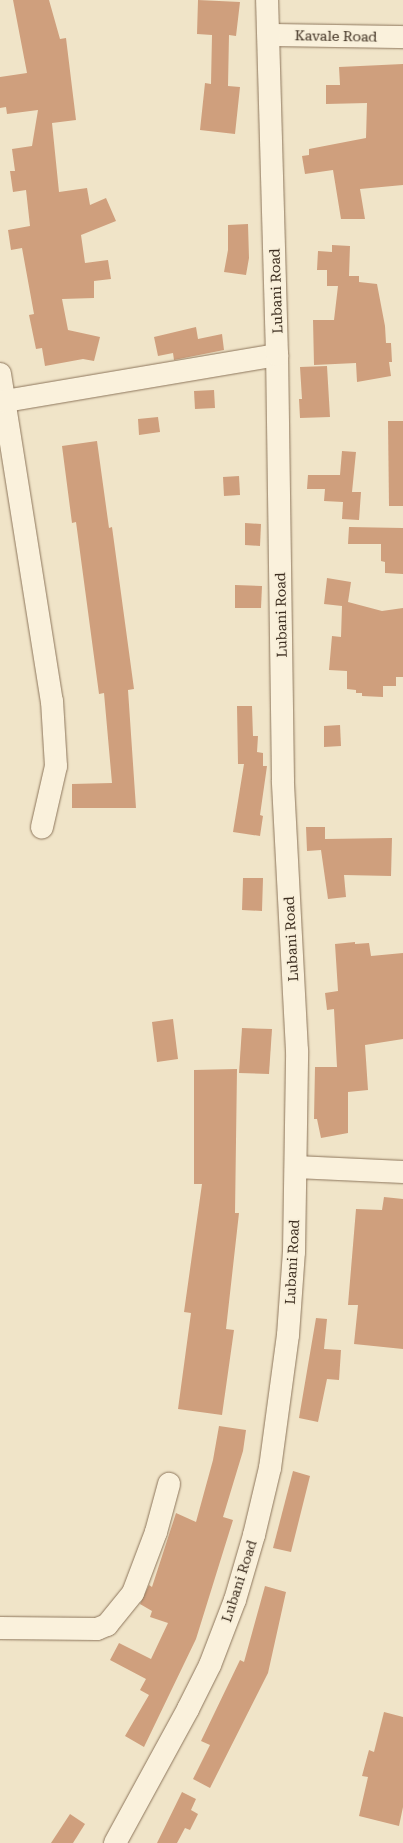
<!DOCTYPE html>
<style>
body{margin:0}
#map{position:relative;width:403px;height:1843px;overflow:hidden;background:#f0e4c8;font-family:"Roboto Serif",serif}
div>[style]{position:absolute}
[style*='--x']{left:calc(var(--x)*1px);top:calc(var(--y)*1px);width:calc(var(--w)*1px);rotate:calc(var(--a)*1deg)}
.building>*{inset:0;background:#cf9f7d}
.roads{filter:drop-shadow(0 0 1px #8d765c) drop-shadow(0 0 1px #8d765c)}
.minor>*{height:22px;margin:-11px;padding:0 11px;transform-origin:11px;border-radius:11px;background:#faf1dc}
span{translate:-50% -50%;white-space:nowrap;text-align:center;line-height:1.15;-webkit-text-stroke:3px #f7eed8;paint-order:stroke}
.street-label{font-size:14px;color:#3d2e20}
</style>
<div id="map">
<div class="building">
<i style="clip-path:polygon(13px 0,49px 0,60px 39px,66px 38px,76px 120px,52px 123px,59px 192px,87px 188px,90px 205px,106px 198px,116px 221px,81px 235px,85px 263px,108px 260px,111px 279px,94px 281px,94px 298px,62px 299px,68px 330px,100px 337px,94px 361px,83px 359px,45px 366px,42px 348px,36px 349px,29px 315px,34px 314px,22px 248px,11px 250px,8px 230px,30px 226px,26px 190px,13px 192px,10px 171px,15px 171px,12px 149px,32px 146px,38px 110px,7px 114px,6px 107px,0 108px,0 77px,27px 73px)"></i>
<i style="clip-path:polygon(198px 0,240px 2px,236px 36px,229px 35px,228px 86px,240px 87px,235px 134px,200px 130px,205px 83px,211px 84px,212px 35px,197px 34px)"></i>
<i style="clip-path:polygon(403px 64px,403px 185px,360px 189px,365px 219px,341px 219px,333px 170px,305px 174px,302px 156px,309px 155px,309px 149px,366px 138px,367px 103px,326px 104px,326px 85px,340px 85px,339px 67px)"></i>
<i style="clip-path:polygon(248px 224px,249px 258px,246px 275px,224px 272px,228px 250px,228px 225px)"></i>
<i style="clip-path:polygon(332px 245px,350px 246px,349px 276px,359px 276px,359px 282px,377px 284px,385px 326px,386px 343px,391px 343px,392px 362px,389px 362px,391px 376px,357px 382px,356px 363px,314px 365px,313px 320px,334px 320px,338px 286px,327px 286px,327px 270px,317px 270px,318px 251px,332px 252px)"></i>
<i style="clip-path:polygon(196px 327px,198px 339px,222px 334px,224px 350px,174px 360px,173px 353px,158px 356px,154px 337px)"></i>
<i style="clip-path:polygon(327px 366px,330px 417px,300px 418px,299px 399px,302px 399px,300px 367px)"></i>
<i style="clip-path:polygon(214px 390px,215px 408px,195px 409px,194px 391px)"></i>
<i style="clip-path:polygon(158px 417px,160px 432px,139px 435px,138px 419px)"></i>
<i style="clip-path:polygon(388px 421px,403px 421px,403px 506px,389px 506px)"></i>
<i style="clip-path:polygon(97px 441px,109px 528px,112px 527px,134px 689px,128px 690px,136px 808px,72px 808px,72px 784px,112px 783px,104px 693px,99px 694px,76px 522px,72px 523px,62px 446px)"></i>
<i style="clip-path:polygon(342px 451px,356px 452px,352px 492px,361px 492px,359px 520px,342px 519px,343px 502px,324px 501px,325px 489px,307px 489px,308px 475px,340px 475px)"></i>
<i style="clip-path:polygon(239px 476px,240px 495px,224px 496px,223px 477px)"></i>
<i style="clip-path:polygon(245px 523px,261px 524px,260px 546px,245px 545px)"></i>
<i style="clip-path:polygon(349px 527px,403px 528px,403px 574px,385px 573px,385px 562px,381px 561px,381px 544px,348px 544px)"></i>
<i style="clip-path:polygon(327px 578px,351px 582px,348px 602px,382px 611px,403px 608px,403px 677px,396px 677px,396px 686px,383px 686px,383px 697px,362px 696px,362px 693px,356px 693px,356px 690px,347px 689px,347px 671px,329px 670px,332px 636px,341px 637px,342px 606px,324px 604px)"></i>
<i style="clip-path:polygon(235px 585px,262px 586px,261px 608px,235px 608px)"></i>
<i style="clip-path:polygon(237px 706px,252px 706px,253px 736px,258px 736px,257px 752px,263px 753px,263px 766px,267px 766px,260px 815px,263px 816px,260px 836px,233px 832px,244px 764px,238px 764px)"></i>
<i style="clip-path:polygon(340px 725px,341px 746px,324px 747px,324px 726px)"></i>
<i style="clip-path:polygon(306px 827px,325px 827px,325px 839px,392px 838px,391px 876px,344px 875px,346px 897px,328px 899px,321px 850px,307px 851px)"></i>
<i style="clip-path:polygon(243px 878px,263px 878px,262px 911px,242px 910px)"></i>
<i style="clip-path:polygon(355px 942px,355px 944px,369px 943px,371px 956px,403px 953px,403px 1039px,365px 1045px,368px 1090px,348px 1092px,348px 1133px,321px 1138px,317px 1119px,314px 1119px,315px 1067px,337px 1067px,334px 1009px,327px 1010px,325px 993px,338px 991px,335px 944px)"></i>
<i style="clip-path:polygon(173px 1019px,178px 1059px,157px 1062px,152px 1022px)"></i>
<i style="clip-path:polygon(242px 1028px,272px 1029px,269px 1074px,239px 1073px)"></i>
<i style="clip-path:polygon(237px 1069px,235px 1213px,239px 1213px,226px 1329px,234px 1330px,222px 1415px,178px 1409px,191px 1313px,184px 1312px,202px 1184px,194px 1184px,194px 1070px)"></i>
<i style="clip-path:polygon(384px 1197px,403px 1199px,403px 1349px,354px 1344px,358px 1305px,348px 1305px,356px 1209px,382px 1210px)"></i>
<i style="clip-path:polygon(316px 1318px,327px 1319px,324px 1349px,341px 1350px,339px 1380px,327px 1379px,318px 1422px,299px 1418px)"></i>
<i style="clip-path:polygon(219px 1426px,246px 1430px,243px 1451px,223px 1517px,233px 1520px,196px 1639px,144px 1747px,125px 1736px,149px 1695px,140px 1690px,146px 1679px,110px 1660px,119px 1643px,151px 1659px,168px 1623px,150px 1617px,152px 1611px,140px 1604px,149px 1585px,152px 1587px,176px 1513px,196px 1522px,213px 1460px)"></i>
<i style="clip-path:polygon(293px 1471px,310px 1476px,291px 1552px,273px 1548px)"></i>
<i style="clip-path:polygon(265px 1586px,286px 1592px,268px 1673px,210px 1788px,193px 1779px,210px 1745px,201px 1741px,240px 1660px,244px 1662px)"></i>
<i style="clip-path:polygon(384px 1712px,403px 1717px,403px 1807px,399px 1826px,359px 1816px,368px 1777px,362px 1776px,369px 1750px,374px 1752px)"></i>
<i style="clip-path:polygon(182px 1792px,196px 1799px,191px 1810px,198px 1814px,190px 1830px,185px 1828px,177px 1843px,157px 1843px)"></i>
<i style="clip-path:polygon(70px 1814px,85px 1824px,73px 1843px,51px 1843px)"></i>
</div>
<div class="roads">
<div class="minor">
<i style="--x:269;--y:35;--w:134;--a:0.9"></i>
<i style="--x:0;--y:374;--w:331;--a:81"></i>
<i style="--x:52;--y:701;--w:65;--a:86.5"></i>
<i style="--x:56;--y:766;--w:63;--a:102.9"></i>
<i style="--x:5;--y:401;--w:276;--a:-9.6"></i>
<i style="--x:296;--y:1167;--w:107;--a:2.7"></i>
<i style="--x:0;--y:1628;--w:97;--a:0.6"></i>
<i style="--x:97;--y:1629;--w:11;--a:-22"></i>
<i style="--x:107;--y:1625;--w:41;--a:-50.9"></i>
<i style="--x:133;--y:1593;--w:65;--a:-69.3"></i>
<i style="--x:156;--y:1532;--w:50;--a:-74.8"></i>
<i style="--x:115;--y:1843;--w:153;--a:-61.4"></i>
<i style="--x:188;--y:1709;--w:49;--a:-63.4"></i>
<i style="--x:210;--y:1665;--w:70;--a:-69"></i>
<i style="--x:235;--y:1600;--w:68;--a:-73.7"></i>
<i style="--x:254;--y:1535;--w:69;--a:-76.6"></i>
<i style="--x:270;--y:1468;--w:134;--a:-82.3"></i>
<i style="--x:288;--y:1335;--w:83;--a:-85.9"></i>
<i style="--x:294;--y:1252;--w:201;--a:-89.1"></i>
<i style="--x:297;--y:1051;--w:271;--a:-93"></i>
<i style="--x:283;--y:780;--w:425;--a:-90.8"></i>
<i style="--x:277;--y:355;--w:355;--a:-91.6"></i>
</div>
</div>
<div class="street-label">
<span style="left:336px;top:36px;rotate:1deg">Kavale Road</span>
<span style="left:276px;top:291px;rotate:-92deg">Lubani Road</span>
<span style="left:281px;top:615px;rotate:-91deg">Lubani Road</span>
<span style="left:291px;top:939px;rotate:-93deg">Lubani Road</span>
<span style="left:292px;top:1262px;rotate:-87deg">Lubani Road</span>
<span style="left:239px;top:1581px;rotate:-72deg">Lubani Road</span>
</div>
</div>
